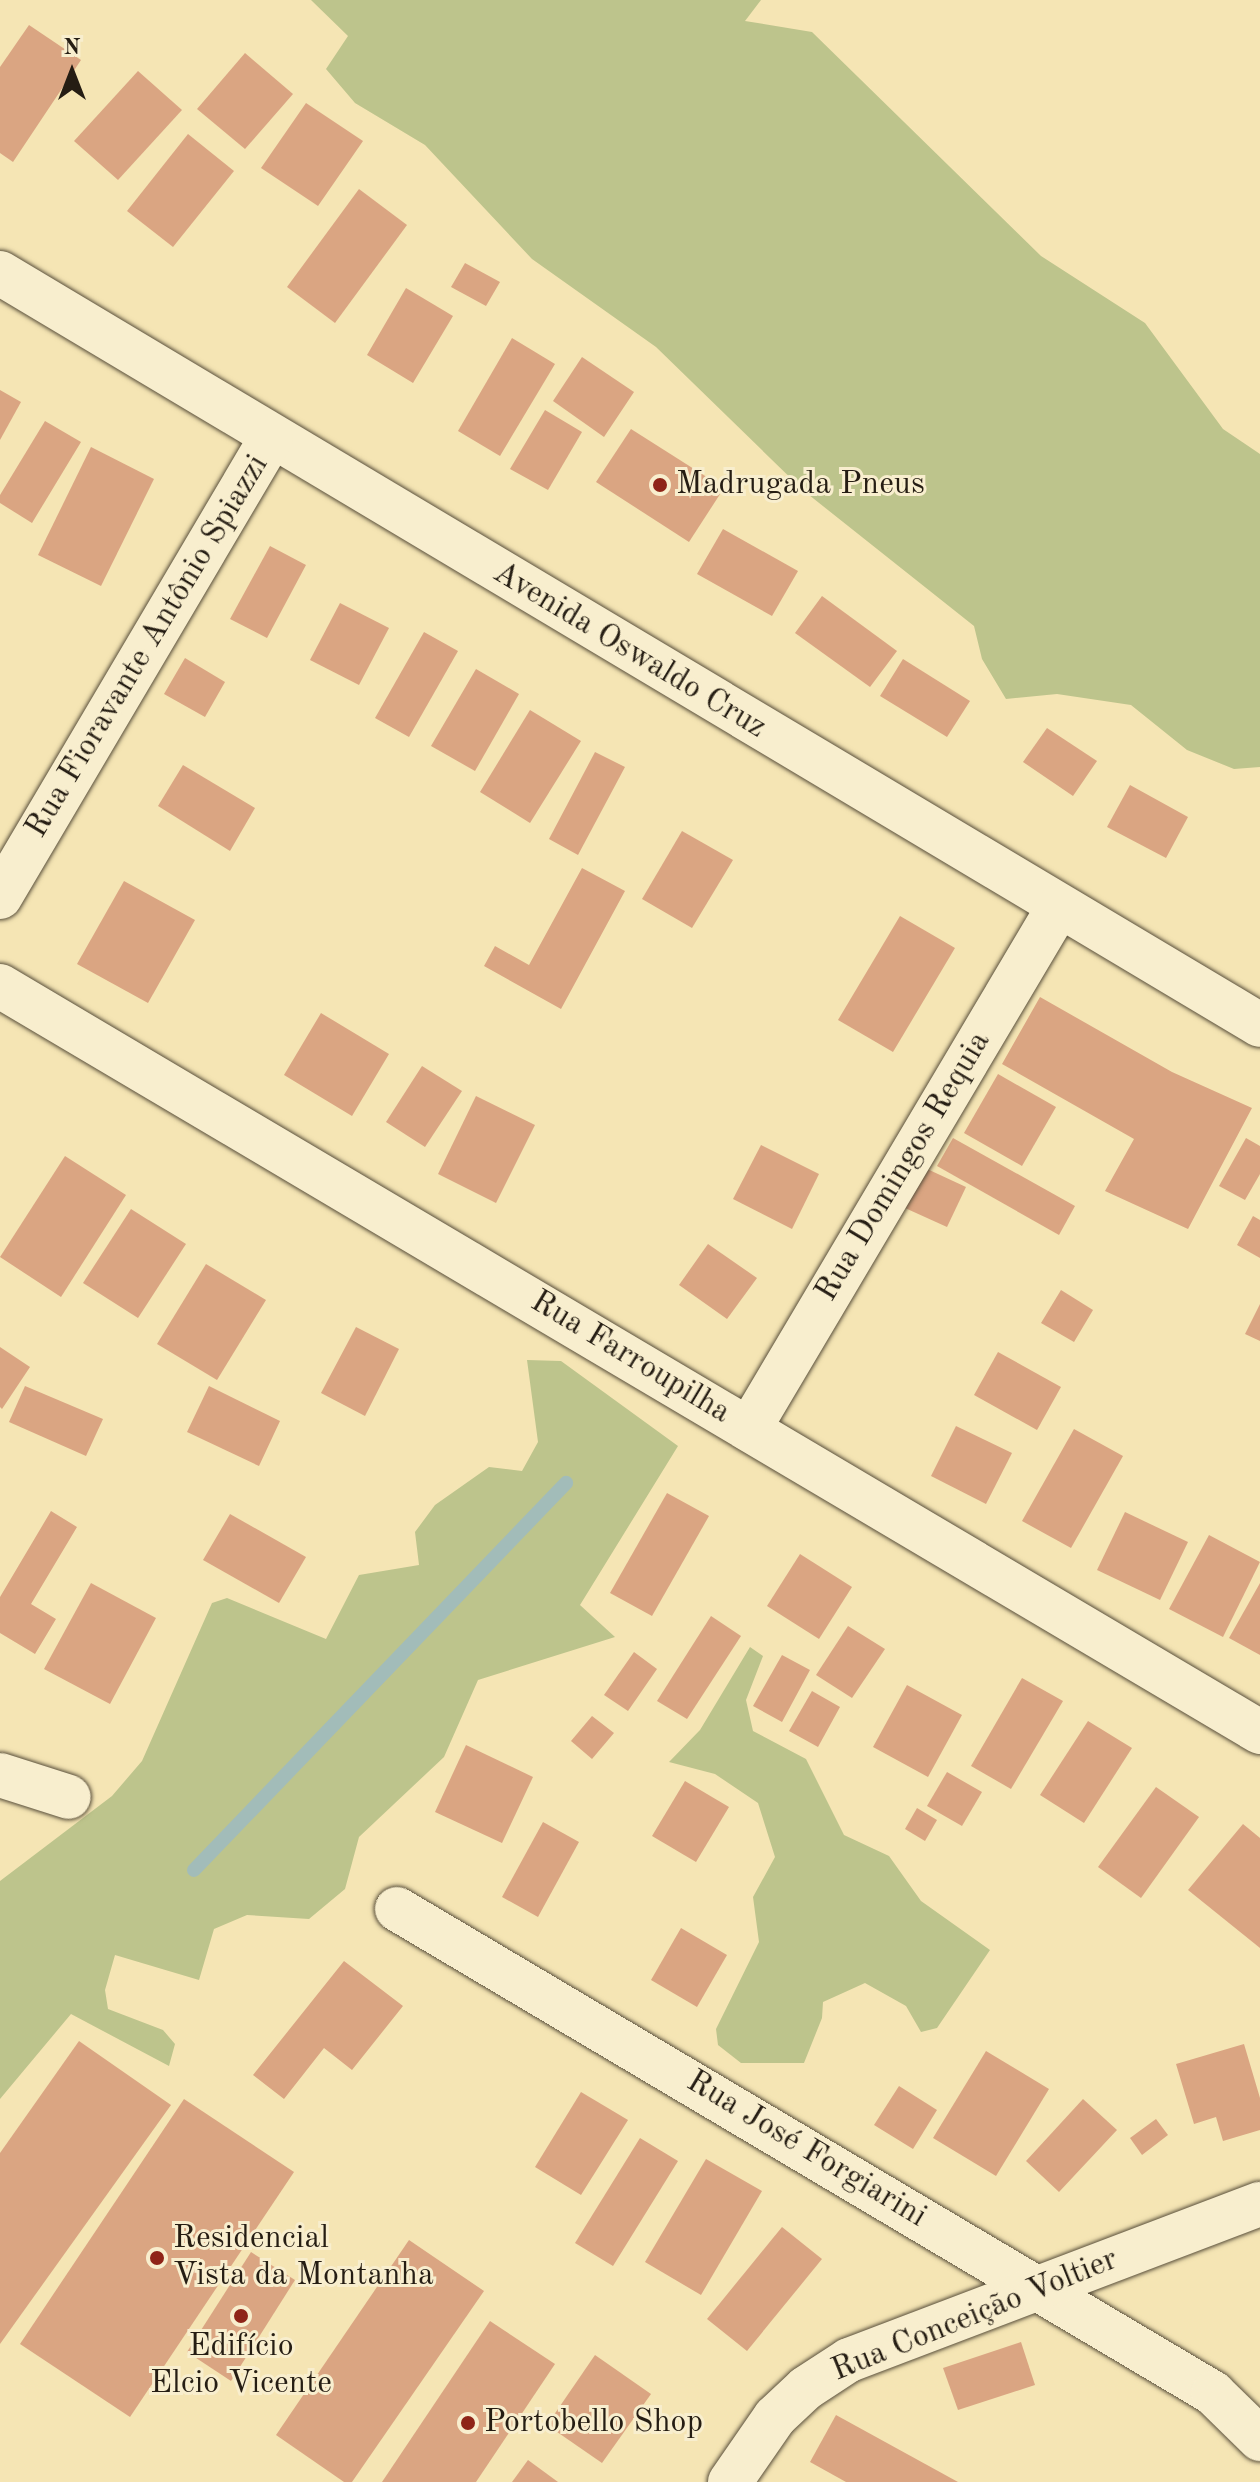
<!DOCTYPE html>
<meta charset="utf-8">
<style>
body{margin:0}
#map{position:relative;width:1260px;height:2482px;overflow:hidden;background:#f5e5b4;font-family:"Old Standard TT",serif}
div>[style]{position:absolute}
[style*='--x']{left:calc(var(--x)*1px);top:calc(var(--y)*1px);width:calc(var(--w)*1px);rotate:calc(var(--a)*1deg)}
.green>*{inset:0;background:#bdc48c}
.stream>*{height:14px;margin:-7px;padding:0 7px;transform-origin:7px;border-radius:7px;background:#a2bcb9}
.building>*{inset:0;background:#daa582}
.roads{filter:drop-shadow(0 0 2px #594f3b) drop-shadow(0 0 2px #594f3b)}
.minor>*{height:44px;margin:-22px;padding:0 22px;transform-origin:22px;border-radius:22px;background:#f8eece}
.dots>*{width:22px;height:22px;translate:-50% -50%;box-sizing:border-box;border:4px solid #f8eece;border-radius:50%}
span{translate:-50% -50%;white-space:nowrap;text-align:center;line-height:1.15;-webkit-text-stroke:6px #f8eece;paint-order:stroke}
.poi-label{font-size:32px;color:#251d13}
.left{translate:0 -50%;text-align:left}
.street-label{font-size:32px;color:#251d13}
.north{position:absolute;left:32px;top:32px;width:80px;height:80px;-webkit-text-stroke:6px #f8eece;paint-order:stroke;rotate:0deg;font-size:22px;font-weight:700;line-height:32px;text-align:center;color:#251d13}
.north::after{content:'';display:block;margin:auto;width:28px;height:36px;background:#251d13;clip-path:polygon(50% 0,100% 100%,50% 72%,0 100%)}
</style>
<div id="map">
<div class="green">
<i style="clip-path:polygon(311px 0,761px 0,745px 21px,812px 32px,1041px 256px,1145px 323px,1223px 429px,1260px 454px,1260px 767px,1234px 769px,1187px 750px,1131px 705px,1057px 694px,1006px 699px,982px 659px,974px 626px,804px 491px,656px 347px,532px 259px,425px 145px,355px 103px,326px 69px,348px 36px)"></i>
<i style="clip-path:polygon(527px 1360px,561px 1361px,678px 1446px,580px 1605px,615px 1637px,478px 1680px,444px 1757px,359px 1837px,345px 1889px,309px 1919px,247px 1915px,214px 1929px,199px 1980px,115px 1955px,105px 1990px,108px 2009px,163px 2030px,175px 2044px,169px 2066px,71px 2014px,0 2099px,0 1881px,112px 1796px,142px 1761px,212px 1603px,227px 1598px,326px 1639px,359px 1575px,419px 1565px,415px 1532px,435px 1505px,489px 1467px,522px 1471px,538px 1442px)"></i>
<i style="clip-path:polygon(750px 1647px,763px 1656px,746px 1700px,753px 1731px,806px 1759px,844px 1835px,889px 1856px,921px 1901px,990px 1950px,937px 2028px,921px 2032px,906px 2006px,865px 1983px,823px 2002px,822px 2018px,804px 2063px,741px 2063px,718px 2045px,716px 2029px,759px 1942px,753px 1897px,775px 1857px,758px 1803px,715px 1774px,669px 1762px,700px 1730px)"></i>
</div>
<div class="stream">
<i style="--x:194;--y:1870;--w:537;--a:-46.13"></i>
</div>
<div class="building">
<i style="clip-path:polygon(29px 25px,81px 60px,13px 162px,0 153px,0 67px)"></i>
<i style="clip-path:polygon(245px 53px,293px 94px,245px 149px,197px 109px)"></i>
<i style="clip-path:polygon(138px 71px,182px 110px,118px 180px,74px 141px)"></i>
<i style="clip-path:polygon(306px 103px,363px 141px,318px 206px,261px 168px)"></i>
<i style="clip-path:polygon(188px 134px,234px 171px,173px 247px,127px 211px)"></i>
<i style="clip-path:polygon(359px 189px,407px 225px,335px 323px,287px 287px)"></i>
<i style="clip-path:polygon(465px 263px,500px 282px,486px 306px,451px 287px)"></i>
<i style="clip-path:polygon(406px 288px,453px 316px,413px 383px,367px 355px)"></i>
<i style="clip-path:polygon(512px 338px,555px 364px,500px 456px,458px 431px)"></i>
<i style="clip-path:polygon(582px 357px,634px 392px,604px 437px,553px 401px)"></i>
<i style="clip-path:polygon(0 390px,21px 402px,0 440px)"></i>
<i style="clip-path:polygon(545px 410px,582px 432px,548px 490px,510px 469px)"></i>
<i style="clip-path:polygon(45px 421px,81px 442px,32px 523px,0 503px,0 495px)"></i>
<i style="clip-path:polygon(631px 429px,724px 488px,689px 542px,596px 482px)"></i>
<i style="clip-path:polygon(91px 447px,154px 479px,101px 586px,38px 555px)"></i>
<i style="clip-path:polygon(723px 529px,798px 571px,772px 616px,697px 574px)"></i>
<i style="clip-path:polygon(270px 546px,306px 565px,267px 638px,230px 619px)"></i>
<i style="clip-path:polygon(822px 596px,897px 651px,870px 687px,795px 633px)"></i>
<i style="clip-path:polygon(340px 603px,389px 628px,359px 685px,310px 660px)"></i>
<i style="clip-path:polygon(424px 632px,458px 651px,409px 737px,375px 718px)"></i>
<i style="clip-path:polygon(185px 658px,225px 682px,205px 717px,164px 694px)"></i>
<i style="clip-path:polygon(903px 659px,970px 701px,947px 737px,880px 696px)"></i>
<i style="clip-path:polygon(476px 669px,519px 694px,475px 771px,431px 746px)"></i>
<i style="clip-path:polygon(530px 710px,581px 741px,530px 823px,480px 792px)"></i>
<i style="clip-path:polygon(1047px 728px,1097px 761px,1073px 796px,1023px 762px)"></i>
<i style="clip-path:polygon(595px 752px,625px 767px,578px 855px,549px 839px)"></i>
<i style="clip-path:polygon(183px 765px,255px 808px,230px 851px,158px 806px)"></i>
<i style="clip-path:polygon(1130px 785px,1188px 817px,1166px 858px,1107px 827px)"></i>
<i style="clip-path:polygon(682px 831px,733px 860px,692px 928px,642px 899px)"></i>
<i style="clip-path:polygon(582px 868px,625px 891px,561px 1009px,484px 966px,495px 946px,529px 965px)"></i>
<i style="clip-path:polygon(124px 881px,195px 920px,148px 1003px,77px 964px)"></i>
<i style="clip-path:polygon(900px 916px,955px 948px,893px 1052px,838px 1020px)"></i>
<i style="clip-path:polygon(1040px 997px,1172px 1072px,1252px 1108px,1188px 1229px,1105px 1191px,1134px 1139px,1002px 1064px)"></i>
<i style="clip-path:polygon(321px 1013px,389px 1054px,352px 1116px,284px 1075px)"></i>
<i style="clip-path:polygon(422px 1066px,462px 1091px,425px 1147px,386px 1122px)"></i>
<i style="clip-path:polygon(998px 1074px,1056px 1107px,1022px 1166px,964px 1133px)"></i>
<i style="clip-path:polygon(476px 1096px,535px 1125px,496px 1203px,438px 1174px)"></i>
<i style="clip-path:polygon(953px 1138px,1075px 1206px,1059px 1235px,937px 1166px)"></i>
<i style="clip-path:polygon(1246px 1138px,1260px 1146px,1260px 1174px,1245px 1200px,1219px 1186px)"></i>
<i style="clip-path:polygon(761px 1145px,819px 1174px,792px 1229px,733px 1199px)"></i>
<i style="clip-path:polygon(65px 1156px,126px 1195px,61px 1297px,0 1257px)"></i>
<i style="clip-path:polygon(925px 1168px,966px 1187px,947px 1227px,905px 1208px)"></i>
<i style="clip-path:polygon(131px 1209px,186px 1244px,138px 1318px,83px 1283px)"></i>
<i style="clip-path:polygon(1253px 1216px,1260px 1220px,1260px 1258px,1237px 1245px)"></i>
<i style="clip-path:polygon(708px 1244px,757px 1278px,727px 1319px,679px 1285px)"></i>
<i style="clip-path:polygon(206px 1264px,266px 1300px,217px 1380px,157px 1344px)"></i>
<i style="clip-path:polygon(1061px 1290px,1093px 1310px,1074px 1342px,1041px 1323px)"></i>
<i style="clip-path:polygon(1260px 1304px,1260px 1341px,1245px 1334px)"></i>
<i style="clip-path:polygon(356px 1327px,399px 1349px,365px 1416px,321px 1393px)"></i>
<i style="clip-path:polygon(0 1347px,30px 1367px,2px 1409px,0 1407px)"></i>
<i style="clip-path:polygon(998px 1352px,1061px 1387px,1037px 1430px,974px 1395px)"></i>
<i style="clip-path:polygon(25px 1386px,103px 1419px,86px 1456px,9px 1422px)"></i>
<i style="clip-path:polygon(209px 1386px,280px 1421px,259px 1466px,187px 1432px)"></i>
<i style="clip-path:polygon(956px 1426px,1012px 1453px,986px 1504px,931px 1476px)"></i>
<i style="clip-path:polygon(1074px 1429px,1123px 1456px,1071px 1548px,1022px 1521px)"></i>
<i style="clip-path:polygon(667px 1493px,709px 1516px,652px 1616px,610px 1593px)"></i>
<i style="clip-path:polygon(51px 1511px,77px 1527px,31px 1604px,56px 1619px,35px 1654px,0 1633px,0 1597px)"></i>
<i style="clip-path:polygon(1125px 1512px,1188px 1542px,1160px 1600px,1097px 1570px)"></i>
<i style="clip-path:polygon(230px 1514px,306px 1557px,279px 1603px,203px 1560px)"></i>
<i style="clip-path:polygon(1209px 1535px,1260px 1562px,1223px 1637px,1169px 1609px)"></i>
<i style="clip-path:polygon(800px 1554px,852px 1587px,819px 1639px,767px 1606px)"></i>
<i style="clip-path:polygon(91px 1583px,156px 1618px,110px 1704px,44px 1669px)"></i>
<i style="clip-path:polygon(1260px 1583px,1260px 1655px,1229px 1638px)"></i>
<i style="clip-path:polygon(711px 1616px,741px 1636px,687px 1719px,657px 1701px)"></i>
<i style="clip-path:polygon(848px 1626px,885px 1649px,852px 1698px,816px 1675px)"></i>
<i style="clip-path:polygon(634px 1652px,657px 1669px,628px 1711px,604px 1695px)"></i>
<i style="clip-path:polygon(782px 1655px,810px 1670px,782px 1722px,753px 1706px)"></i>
<i style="clip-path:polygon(1022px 1678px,1063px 1701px,1011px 1789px,971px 1766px)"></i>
<i style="clip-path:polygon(907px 1685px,962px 1715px,928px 1777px,873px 1747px)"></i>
<i style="clip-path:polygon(812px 1691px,840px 1707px,818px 1747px,789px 1731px)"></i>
<i style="clip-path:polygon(592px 1716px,614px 1733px,592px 1759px,571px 1741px)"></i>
<i style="clip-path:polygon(1088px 1721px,1132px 1748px,1084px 1823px,1040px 1795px)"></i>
<i style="clip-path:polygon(466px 1745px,533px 1777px,502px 1843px,435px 1812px)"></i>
<i style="clip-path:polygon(947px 1772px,982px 1792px,962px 1826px,927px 1806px)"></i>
<i style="clip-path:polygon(685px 1781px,729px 1807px,696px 1862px,652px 1836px)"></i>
<i style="clip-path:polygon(1156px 1787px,1199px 1817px,1141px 1898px,1098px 1867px)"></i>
<i style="clip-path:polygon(917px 1808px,937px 1820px,925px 1841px,905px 1829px)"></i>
<i style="clip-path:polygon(543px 1822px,579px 1842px,538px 1917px,502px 1897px)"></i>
<i style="clip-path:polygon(1243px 1824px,1260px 1838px,1260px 1948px,1188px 1890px)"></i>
<i style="clip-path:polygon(681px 1928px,727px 1955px,697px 2007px,651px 1980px)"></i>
<i style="clip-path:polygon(344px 1961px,403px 2006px,352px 2070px,324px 2048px,284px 2099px,253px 2075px)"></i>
<i style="clip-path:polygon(79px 2041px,171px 2105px,0 2344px,0 2153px)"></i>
<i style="clip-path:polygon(1244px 2044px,1260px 2098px,1260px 2130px,1223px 2141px,1216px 2117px,1194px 2124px,1176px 2064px)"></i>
<i style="clip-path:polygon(986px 2051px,1049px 2089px,996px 2176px,933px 2138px)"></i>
<i style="clip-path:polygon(899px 2086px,937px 2110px,913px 2149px,874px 2125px)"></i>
<i style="clip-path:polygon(581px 2092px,628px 2120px,581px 2195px,535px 2167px)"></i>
<i style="clip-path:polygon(184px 2099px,294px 2172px,130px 2417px,20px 2344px)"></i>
<i style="clip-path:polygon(1083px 2099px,1117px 2130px,1059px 2192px,1026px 2161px)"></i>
<i style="clip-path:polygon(1156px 2119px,1168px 2135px,1142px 2155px,1130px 2138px)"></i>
<i style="clip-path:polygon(640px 2138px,678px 2161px,613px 2266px,575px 2243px)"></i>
<i style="clip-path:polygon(706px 2159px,762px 2191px,701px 2295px,645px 2262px)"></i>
<i style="clip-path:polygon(782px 2227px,822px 2259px,747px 2351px,707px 2319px)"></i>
<i style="clip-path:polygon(409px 2240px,484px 2291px,352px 2482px,344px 2482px,276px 2435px)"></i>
<i style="clip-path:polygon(251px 2252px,295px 2280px,231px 2381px,187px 2352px)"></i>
<i style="clip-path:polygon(490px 2321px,555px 2364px,476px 2482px,382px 2482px)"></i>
<i style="clip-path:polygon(1021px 2342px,1035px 2385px,958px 2410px,943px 2368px)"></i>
<i style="clip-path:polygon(595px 2355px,651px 2394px,602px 2463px,547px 2425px)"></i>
<i style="clip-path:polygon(836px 2415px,958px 2482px,846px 2482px,810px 2462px)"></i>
<i style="clip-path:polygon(528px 2460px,558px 2482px,512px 2482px)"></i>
</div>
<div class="roads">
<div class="minor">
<i style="--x:0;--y:273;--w:1467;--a:30.83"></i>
<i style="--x:0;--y:897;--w:533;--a:-59.44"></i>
<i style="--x:0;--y:986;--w:1464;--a:30.63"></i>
<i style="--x:749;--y:1429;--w:608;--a:-59.34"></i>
<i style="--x:0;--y:1775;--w:72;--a:17.7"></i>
<i style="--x:397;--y:1909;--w:949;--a:30.67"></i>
<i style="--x:1213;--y:2393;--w:66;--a:44.4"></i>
<i style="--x:730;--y:2482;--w:79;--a:-55.3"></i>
<i style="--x:775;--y:2417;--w:42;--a:-43.1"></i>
<i style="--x:806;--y:2388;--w:51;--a:-33.1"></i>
<i style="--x:849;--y:2360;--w:440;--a:-20.8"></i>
</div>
</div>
<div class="dots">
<i style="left:660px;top:485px;background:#8f2418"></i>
<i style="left:157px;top:2258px;background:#8f2418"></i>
<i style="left:241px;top:2316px;background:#8f2418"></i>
<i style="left:468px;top:2423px;background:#8f2418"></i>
</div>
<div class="poi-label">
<span class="left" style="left:676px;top:485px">Madrugada Pneus</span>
<span class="left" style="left:173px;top:2258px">Residencial<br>Vista da Montanha</span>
<span style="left:241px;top:2366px">Edifício<br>Elcio Vicente</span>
<span class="left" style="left:484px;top:2423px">Portobello Shop</span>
</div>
<div class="street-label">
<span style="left:148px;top:647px;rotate:-59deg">Rua Fioravante Antônio Spiazzi</span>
<span style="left:629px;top:651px;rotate:31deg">Avenida Oswaldo Cruz</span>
<span style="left:904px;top:1167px;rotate:-59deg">Rua Domingos Requia</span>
<span style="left:630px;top:1358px;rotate:31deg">Rua Farroupilha</span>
<span style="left:806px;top:2150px;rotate:31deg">Rua José Forgiarini</span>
<span style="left:975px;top:2316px;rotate:-22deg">Rua Conceição Voltier</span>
</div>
<div class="north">N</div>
</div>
